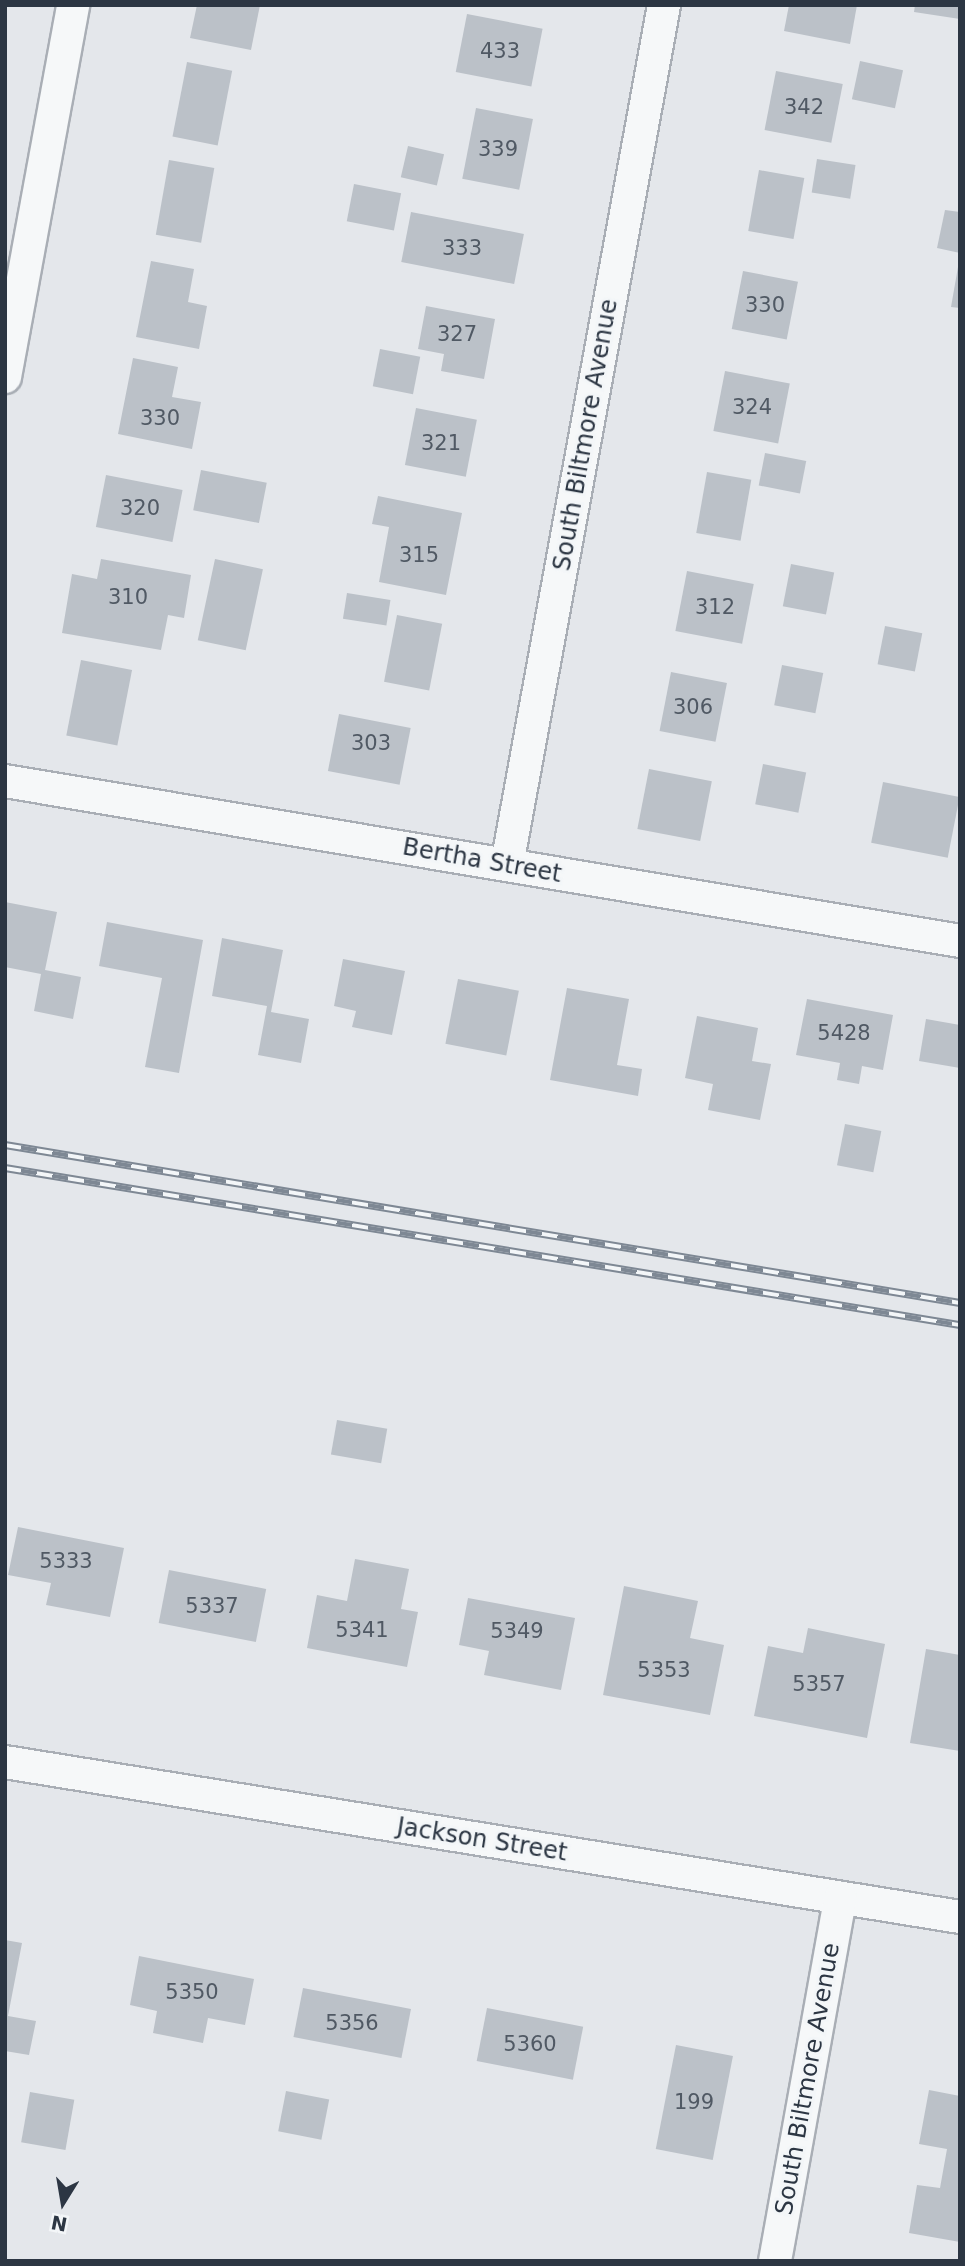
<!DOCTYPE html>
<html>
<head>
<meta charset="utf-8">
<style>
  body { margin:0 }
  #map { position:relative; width:965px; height:2266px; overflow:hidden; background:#e4e7eb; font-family:"DejaVu Sans",sans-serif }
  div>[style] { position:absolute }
  .building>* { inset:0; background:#bbc1c8; transform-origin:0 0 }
  .roads { filter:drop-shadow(2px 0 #a9aeb5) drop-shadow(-2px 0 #a9aeb5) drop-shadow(0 2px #a9aeb5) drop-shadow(0 -2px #a9aeb5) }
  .street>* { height:32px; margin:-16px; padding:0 16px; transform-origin:16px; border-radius:16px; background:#f6f8f9 }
  .rail>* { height:8px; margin-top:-4px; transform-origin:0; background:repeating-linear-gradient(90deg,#f3f6f8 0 16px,#7e8894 0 32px); box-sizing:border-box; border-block:2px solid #7e8894 }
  span { translate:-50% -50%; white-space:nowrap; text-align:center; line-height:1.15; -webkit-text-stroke:6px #f3f6f8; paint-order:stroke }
  .number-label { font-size:21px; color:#505964 }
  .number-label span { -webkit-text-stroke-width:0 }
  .street-label { font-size:24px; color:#2c3643 }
  .frame { position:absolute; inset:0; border:7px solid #2c3643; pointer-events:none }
  .north { position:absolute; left:28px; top:2168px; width:70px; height:70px; -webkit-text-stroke:5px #f3f6f8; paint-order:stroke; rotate:191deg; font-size:19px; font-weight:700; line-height:28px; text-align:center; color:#2c3643 }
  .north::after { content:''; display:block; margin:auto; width:24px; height:32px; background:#2c3643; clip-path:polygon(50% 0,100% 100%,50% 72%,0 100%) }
</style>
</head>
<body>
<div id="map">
  <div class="building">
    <i style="clip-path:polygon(197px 5px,260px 5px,251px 50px,190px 38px)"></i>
    <i style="clip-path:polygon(789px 5px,857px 5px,850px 44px,784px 31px)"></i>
    <i style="clip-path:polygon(915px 5px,960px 5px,960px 19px,914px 12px)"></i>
    <i style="left:467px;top:14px;width:77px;height:59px;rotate:11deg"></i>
    <i style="left:860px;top:61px;width:44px;height:39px;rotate:12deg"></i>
    <i style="left:187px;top:62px;width:46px;height:76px;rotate:11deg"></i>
    <i style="left:776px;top:71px;width:68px;height:60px;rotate:11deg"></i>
    <i style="left:476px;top:108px;width:58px;height:72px;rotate:11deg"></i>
    <i style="left:408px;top:146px;width:37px;height:32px;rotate:13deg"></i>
    <i style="left:817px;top:159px;width:39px;height:34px;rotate:9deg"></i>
    <i style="left:169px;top:160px;width:46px;height:76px;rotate:10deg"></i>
    <i style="left:759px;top:170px;width:46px;height:62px;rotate:10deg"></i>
    <i style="left:354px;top:184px;width:48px;height:38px;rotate:11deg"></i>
    <i style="clip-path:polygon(945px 210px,960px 212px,960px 253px,937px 248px)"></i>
    <i style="left:411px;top:212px;width:115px;height:51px;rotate:11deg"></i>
    <i style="clip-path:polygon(151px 261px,194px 269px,188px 302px,207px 306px,199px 349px,136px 337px)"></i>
    <i style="clip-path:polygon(958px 267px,960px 267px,960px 308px,951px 307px)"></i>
    <i style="left:743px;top:271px;width:56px;height:59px;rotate:11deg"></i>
    <i style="clip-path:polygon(426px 306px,495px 319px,484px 379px,441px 371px,444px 354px,418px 349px)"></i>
    <i style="left:380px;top:349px;width:41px;height:38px;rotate:11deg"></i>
    <i style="clip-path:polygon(133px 358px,178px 367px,172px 397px,201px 402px,192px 449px,118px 434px)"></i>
    <i style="left:725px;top:371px;width:66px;height:61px;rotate:11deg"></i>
    <i style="left:416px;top:408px;width:62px;height:58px;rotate:11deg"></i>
    <i style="left:765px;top:453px;width:42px;height:33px;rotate:11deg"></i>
    <i style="left:201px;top:470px;width:67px;height:41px;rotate:11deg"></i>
    <i style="left:707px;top:472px;width:45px;height:62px;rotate:10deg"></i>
    <i style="left:106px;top:475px;width:78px;height:53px;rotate:11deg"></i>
    <i style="clip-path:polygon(378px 496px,462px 513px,446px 595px,379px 582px,389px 527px,372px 524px)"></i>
    <i style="clip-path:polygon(101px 559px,191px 575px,184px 618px,168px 615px,161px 650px,62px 633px,72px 574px,97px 579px)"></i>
    <i style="left:215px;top:559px;width:49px;height:83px;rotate:12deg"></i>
    <i style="left:791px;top:564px;width:44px;height:43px;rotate:11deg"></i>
    <i style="left:687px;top:571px;width:68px;height:61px;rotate:11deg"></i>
    <i style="left:347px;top:593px;width:44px;height:26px;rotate:9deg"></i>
    <i style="left:397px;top:615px;width:46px;height:68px;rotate:11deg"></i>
    <i style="left:885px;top:626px;width:38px;height:39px;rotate:11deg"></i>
    <i style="left:81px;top:660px;width:52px;height:77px;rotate:11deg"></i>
    <i style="left:782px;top:665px;width:42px;height:41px;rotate:11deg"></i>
    <i style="left:671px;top:672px;width:57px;height:60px;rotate:11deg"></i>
    <i style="left:339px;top:714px;width:73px;height:58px;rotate:11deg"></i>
    <i style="left:763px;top:764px;width:44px;height:41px;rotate:11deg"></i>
    <i style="left:649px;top:769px;width:64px;height:61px;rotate:11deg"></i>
    <i style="left:883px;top:782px;width:78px;height:62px;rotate:11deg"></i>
    <i style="clip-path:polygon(5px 902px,57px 912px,45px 970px,81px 977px,73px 1019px,34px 1011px,41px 974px,5px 967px)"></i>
    <i style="clip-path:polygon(107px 922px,203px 940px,179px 1073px,145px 1067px,162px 978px,99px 966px)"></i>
    <i style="clip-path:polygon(222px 938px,283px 950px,271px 1012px,309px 1019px,301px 1063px,258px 1055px,267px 1006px,212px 996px)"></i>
    <i style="clip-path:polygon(343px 959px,405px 971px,392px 1035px,352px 1027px,356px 1011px,334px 1006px)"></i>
    <i style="left:458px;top:979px;width:62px;height:66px;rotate:11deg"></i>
    <i style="clip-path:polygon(567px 988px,629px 999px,617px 1065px,642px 1069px,638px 1096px,550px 1080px)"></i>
    <i style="clip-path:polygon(807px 999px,893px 1015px,883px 1070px,862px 1066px,859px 1084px,837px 1080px,840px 1063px,796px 1055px)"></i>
    <i style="clip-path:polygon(697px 1016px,758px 1028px,752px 1061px,771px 1064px,760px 1120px,708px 1110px,713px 1084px,685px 1078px)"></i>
    <i style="clip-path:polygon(926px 1019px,960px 1025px,960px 1068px,919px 1061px)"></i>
    <i style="left:845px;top:1124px;width:37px;height:42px;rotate:11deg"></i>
    <i style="left:337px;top:1420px;width:51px;height:35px;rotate:10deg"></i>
    <i style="clip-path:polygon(18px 1527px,124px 1548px,110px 1617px,46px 1605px,51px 1583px,8px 1575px)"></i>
    <i style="clip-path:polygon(355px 1559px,409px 1569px,401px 1609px,418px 1612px,407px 1667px,307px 1648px,317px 1595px,347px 1601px)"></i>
    <i style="left:169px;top:1570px;width:99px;height:54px;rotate:11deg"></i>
    <i style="clip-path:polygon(624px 1586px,698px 1601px,690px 1638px,724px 1645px,710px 1715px,603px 1695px)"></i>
    <i style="clip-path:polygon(468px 1598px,575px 1618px,561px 1690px,484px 1675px,489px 1651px,459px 1645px)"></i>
    <i style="clip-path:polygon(808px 1628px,885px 1644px,867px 1738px,754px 1716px,768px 1646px,803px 1653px)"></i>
    <i style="clip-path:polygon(926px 1649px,960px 1655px,960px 1751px,910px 1743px)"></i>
    <i style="clip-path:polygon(5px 1940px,22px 1943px,8px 2016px,36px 2021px,29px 2055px,5px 2051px)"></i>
    <i style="clip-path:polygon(139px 1956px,254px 1979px,245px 2025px,208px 2018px,203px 2043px,153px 2033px,157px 2011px,130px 2005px)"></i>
    <i style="left:303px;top:1988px;width:110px;height:50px;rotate:11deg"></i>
    <i style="left:487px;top:2008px;width:98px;height:54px;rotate:11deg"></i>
    <i style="left:676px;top:2045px;width:58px;height:106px;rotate:11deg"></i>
    <i style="clip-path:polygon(929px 2090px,960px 2096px,960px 2242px,909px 2233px,917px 2185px,940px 2188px,947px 2149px,919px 2144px)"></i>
    <i style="left:286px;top:2091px;width:44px;height:41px;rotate:11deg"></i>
    <i style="left:30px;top:2092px;width:45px;height:51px;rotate:10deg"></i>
  </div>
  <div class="roads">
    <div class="street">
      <i style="left:5px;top:377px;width:378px;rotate:-79.6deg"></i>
      <i style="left:5px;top:781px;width:968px;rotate:9.51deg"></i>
      <i style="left:507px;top:865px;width:874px;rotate:-79.65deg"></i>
      <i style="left:5px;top:1762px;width:967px;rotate:9.22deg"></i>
      <i style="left:775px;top:2261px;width:369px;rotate:-79.8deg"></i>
    </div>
  </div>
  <div class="rail">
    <i style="left:5px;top:1145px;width:968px;rotate:9.39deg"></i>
    <i style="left:5px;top:1168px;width:968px;rotate:9.34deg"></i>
  </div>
  <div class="number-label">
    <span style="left:500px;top:51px">433</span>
    <span style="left:804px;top:107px">342</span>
    <span style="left:498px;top:149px">339</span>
    <span style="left:462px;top:248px">333</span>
    <span style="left:765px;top:305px">330</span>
    <span style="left:457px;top:334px">327</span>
    <span style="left:752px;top:407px">324</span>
    <span style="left:160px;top:418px">330</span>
    <span style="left:441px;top:443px">321</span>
    <span style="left:140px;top:508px">320</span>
    <span style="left:419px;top:555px">315</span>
    <span style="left:128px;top:597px">310</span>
    <span style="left:715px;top:607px">312</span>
    <span style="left:693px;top:707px">306</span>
    <span style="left:371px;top:743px">303</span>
    <span style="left:844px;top:1033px">5428</span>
    <span style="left:66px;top:1561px">5333</span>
    <span style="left:212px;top:1606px">5337</span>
    <span style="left:362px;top:1630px">5341</span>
    <span style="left:517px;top:1631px">5349</span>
    <span style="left:664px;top:1670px">5353</span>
    <span style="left:819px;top:1684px">5357</span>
    <span style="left:192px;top:1992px">5350</span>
    <span style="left:352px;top:2023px">5356</span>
    <span style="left:530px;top:2044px">5360</span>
    <span style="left:694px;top:2102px">199</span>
  </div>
  <div class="street-label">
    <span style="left:586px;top:435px;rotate:-80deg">South Biltmore Avenue</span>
    <span style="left:482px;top:861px;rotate:10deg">Bertha Street</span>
    <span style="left:482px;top:1840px;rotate:9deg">Jackson Street</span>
    <span style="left:808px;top:2079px;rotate:-80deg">South Biltmore Avenue</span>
  </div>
  <div class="frame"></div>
  <div class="north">N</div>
</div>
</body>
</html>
